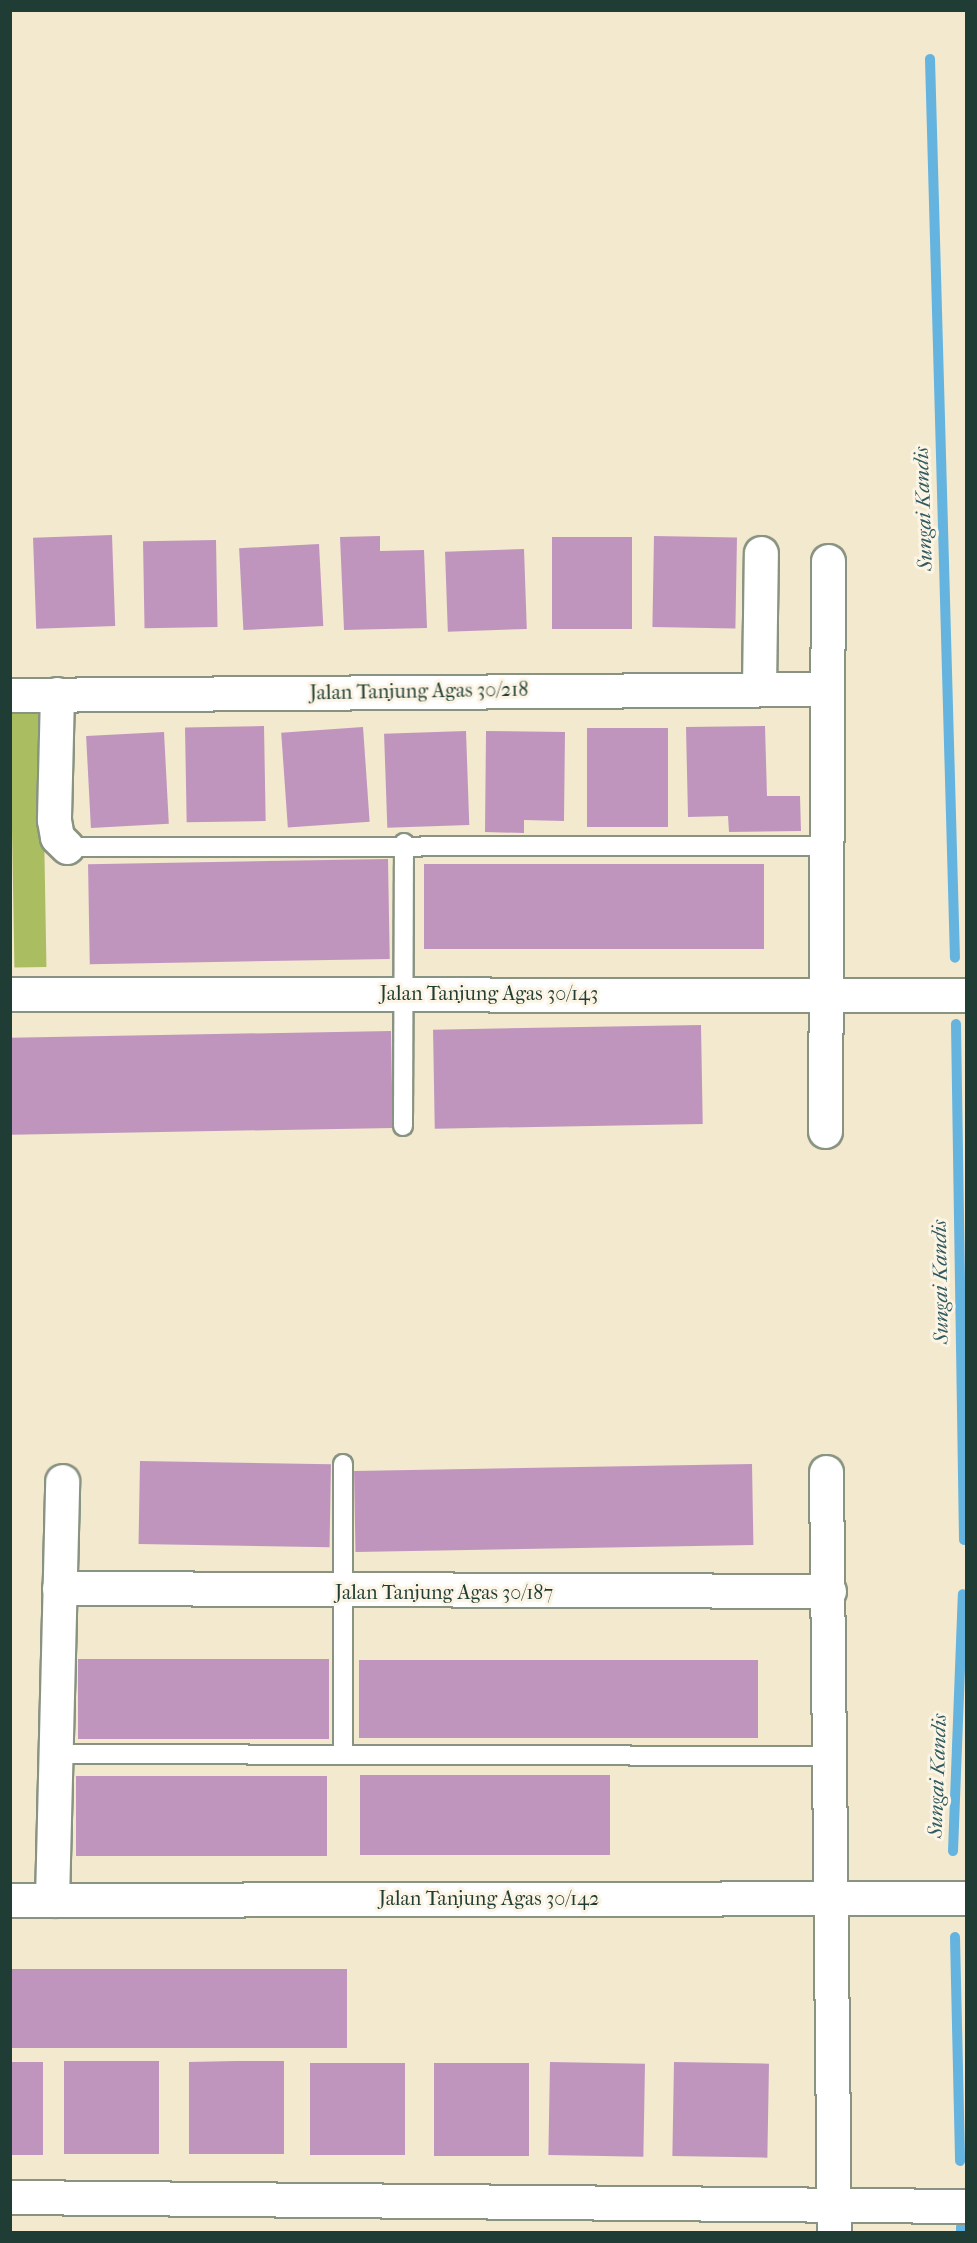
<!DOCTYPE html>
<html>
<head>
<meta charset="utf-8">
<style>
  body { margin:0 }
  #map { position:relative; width:977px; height:2243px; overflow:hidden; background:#f2e9ce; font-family:"IM FELL French Canon",serif }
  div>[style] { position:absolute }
  .green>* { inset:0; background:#abbd61; transform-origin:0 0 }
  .stream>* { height:10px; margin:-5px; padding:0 5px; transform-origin:5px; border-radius:5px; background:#65b3df }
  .building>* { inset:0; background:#bf95be; transform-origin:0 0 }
  .roads { filter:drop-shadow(2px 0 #889381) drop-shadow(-2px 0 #889381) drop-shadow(0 2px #889381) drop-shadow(0 -2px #889381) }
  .lane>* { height:18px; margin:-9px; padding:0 9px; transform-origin:9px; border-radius:9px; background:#fff }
  .street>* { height:33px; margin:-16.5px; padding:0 16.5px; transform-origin:16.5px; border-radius:16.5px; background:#fff }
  span { translate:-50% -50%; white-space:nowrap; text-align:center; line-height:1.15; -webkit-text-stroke:6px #fcf5e5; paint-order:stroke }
  .street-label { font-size:20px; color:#1f3d34 }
  .water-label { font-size:21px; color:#305a5f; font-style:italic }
  .frame { position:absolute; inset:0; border:12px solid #1f3d34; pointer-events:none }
</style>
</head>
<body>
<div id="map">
  <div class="green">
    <i style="left:42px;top:713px;width:254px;height:32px;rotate:89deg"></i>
  </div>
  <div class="stream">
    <i style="left:930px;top:59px;width:899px;rotate:88.41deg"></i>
    <i style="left:956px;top:1024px;width:516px;rotate:89.11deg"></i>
    <i style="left:953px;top:1851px;width:257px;rotate:-87.8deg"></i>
    <i style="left:955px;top:1937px;width:224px;rotate:88.7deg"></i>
    <i style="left:961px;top:2232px;width:5px;rotate:-90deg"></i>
  </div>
  <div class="building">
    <i style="left:112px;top:535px;width:91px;height:79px;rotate:88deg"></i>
    <i style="clip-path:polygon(380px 536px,380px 551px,424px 550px,427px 628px,344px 630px,340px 537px)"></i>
    <i style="left:654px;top:536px;width:83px;height:91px;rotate:1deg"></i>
    <i style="left:552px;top:537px;width:80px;height:92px"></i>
    <i style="left:216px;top:540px;width:87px;height:73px;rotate:89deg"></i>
    <i style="left:319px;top:544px;width:82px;height:80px;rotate:87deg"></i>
    <i style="left:524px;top:549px;width:80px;height:79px;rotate:88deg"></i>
    <i style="left:264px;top:726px;width:95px;height:79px;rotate:89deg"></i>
    <i style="clip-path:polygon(765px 726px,767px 796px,800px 796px,801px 831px,729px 832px,728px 816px,688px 817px,686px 727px)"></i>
    <i style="left:363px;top:727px;width:95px;height:82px;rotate:86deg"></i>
    <i style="left:587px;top:728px;width:81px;height:99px"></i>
    <i style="left:466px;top:731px;width:94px;height:82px;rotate:88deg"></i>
    <i style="clip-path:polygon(486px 731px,565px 732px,564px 821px,524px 820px,524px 833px,485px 832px)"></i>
    <i style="left:164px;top:732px;width:92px;height:78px;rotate:87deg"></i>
    <i style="left:388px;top:859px;width:100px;height:300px;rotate:89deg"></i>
    <i style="left:424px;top:864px;width:340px;height:85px"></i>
    <i style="left:701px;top:1025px;width:99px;height:268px;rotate:89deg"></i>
    <i style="left:391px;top:1031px;width:97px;height:381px;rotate:89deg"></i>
    <i style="left:140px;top:1461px;width:191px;height:83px;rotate:1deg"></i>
    <i style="left:752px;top:1464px;width:81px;height:398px;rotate:89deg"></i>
    <i style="left:78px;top:1659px;width:251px;height:80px"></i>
    <i style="left:359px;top:1660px;width:399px;height:78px"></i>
    <i style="left:360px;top:1775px;width:250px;height:80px"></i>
    <i style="left:76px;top:1776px;width:251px;height:80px"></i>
    <i style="left:10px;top:1969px;width:337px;height:79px"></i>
    <i style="left:64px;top:2061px;width:95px;height:93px"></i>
    <i style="clip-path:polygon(236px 2061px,284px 2061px,284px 2154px,189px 2154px,189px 2062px)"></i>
    <i style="left:10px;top:2062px;width:33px;height:93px"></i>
    <i style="left:550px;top:2062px;width:95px;height:93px;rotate:1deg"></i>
    <i style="left:674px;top:2062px;width:95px;height:94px;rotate:1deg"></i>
    <i style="left:310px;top:2063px;width:95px;height:92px"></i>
    <i style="left:434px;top:2063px;width:95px;height:93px"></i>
  </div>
  <div class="roads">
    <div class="lane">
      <i style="left:67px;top:847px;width:760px;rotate:-0.08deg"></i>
      <i style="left:403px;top:1126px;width:283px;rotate:-89.8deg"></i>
      <i style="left:343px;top:1753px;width:289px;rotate:-90deg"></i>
      <i style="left:55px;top:1754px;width:778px;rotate:0.15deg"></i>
    </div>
    <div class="street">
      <i style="left:759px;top:688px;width:135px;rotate:-89.2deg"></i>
      <i style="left:57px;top:694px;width:126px;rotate:91.4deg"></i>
      <i style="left:54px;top:820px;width:17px;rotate:80deg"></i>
      <i style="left:57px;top:837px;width:14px;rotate:45deg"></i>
      <i style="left:10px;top:695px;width:817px;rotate:-0.42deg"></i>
      <i style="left:10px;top:994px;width:956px;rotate:0.06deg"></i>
      <i style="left:825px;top:1131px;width:570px;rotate:-89.7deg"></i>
      <i style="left:826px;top:1472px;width:760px;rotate:89.4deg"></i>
      <i style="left:59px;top:1588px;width:770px;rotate:0.22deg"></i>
      <i style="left:10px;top:1900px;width:956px;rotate:-0.12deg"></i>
      <i style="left:52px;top:1900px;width:419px;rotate:-88.6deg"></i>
      <i style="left:10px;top:2197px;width:956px;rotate:0.54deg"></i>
    </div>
  </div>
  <div class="street-label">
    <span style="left:419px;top:691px;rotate:-1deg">Jalan Tanjung Agas 30/218</span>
    <span style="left:489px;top:993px">Jalan Tanjung Agas 30/143</span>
    <span style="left:444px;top:1592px">Jalan Tanjung Agas 30/187</span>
    <span style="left:489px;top:1898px">Jalan Tanjung Agas 30/142</span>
  </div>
  <div class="water-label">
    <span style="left:923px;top:509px;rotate:-92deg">Sungai Kandis</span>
    <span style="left:940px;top:1282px;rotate:-91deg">Sungai Kandis</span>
    <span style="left:937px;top:1776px;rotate:-88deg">Sungai Kandis</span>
  </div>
  <div class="frame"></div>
</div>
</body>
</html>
